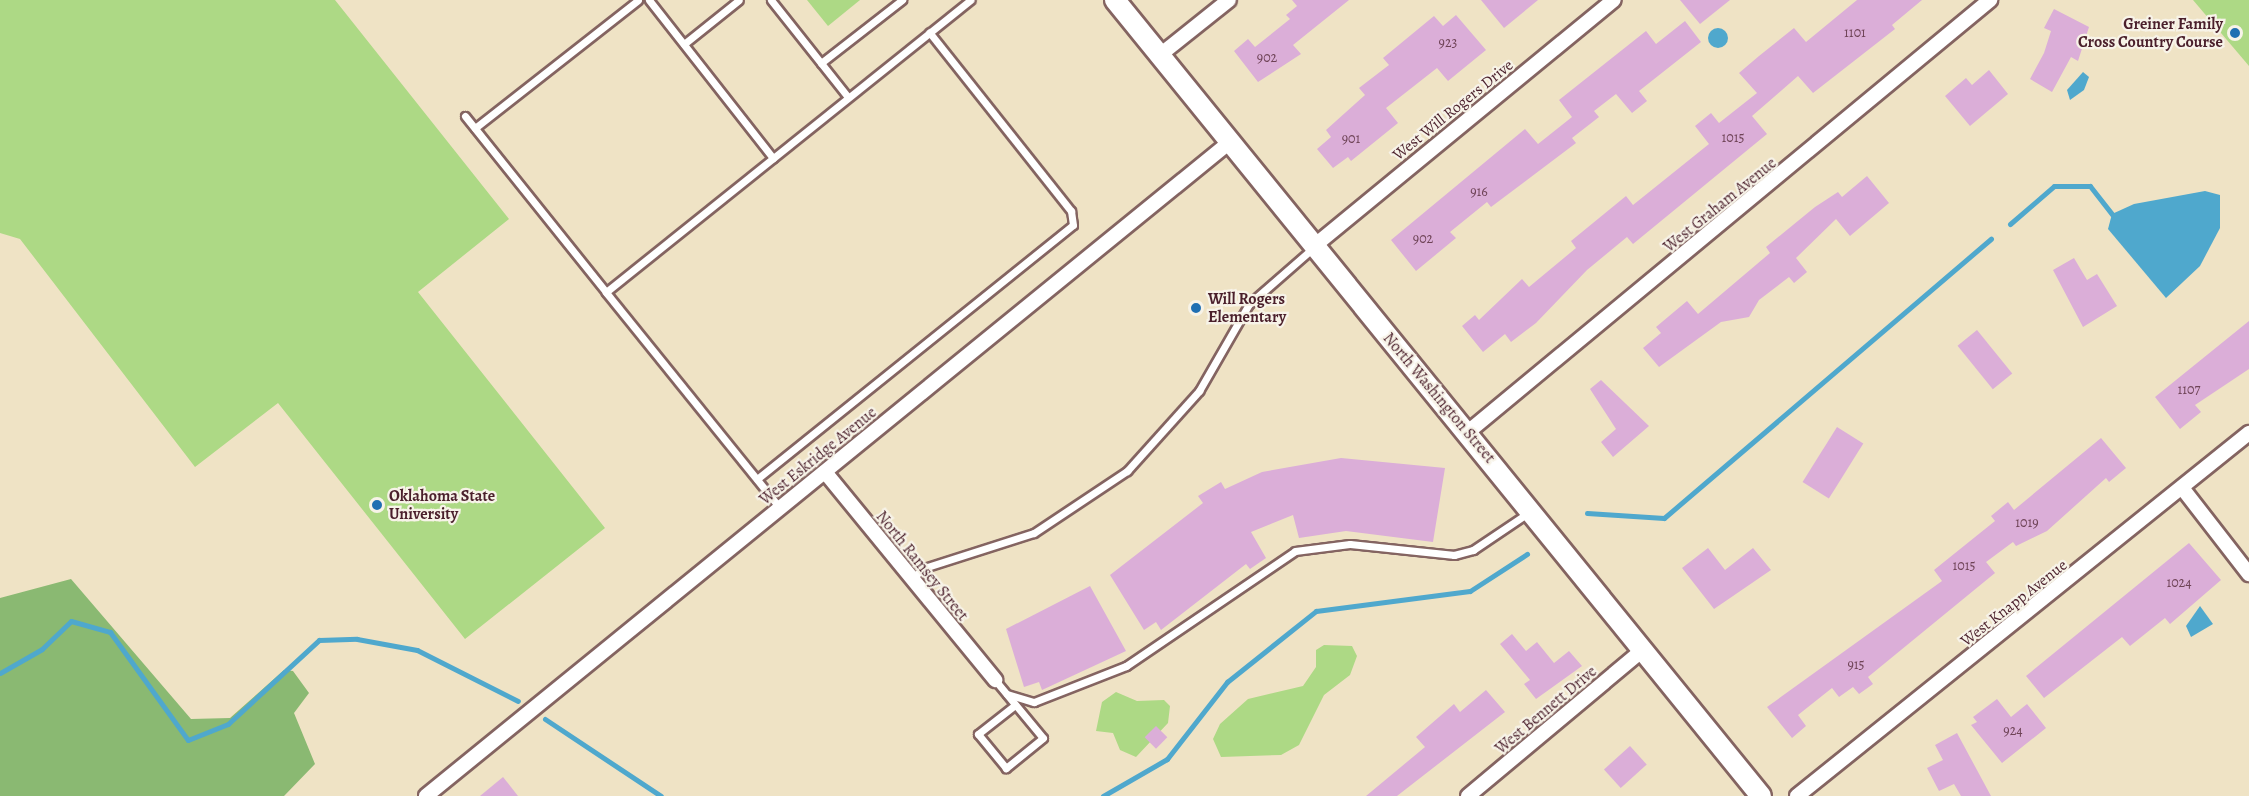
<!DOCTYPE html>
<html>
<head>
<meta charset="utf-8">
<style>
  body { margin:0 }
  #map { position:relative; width:2249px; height:796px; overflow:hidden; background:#efe3c5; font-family:Alegreya,serif }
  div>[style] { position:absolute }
  .green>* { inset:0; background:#add985 }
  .forest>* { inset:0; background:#8ab972 }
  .water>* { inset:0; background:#4fa8cd }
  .round { border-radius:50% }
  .stream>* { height:5px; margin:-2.5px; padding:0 2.5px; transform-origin:2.5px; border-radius:2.5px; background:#4fa8cd }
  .building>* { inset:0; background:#dbaed8; transform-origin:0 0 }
  .roads { filter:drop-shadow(2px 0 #846461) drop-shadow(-2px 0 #846461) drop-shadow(0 2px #846461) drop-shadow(0 -2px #846461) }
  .service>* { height:7px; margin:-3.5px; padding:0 3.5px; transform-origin:3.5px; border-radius:3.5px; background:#fff }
  .minor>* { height:14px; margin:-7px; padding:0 7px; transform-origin:7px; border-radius:7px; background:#fff }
  .secondary>* { height:20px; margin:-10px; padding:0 10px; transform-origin:10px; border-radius:10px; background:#fff }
  .dots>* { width:16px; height:16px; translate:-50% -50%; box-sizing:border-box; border:3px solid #f7f3e8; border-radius:50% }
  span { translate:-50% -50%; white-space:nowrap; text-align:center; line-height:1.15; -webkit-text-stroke:4.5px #f7f3e8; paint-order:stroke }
  .number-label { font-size:14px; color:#6e4356 }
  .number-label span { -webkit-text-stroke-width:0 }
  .poi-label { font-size:16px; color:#4a1f2b; font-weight:700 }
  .right { translate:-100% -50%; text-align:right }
  .left { translate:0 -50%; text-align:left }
  .street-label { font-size:16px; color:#4a1f2b }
</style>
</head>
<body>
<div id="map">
  <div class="green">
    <i style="clip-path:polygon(0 0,335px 0,509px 219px,418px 292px,605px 528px,465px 639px,278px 403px,195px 467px,20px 239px,0 233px)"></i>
    <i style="clip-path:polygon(807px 0,860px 0,828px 26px)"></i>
    <i style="clip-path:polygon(2193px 0,2249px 0,2249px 66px)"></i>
    <i style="clip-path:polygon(1324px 645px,1352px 646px,1357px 656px,1350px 675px,1324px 695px,1299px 745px,1281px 755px,1221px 757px,1213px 739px,1220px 724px,1248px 699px,1303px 686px,1316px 667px,1316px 650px)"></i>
    <i style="clip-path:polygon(1116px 692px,1137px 701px,1164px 700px,1170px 706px,1168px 723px,1136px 757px,1120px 750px,1113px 733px,1096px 731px,1102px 702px)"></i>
  </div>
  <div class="forest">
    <i style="clip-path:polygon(71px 579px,191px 719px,230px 718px,284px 670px,293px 671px,309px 693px,294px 713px,315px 764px,284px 796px,0 796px,0 598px)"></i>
  </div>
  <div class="water">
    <i class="round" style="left:1708px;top:28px;width:20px;height:20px"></i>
    <i style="clip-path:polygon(2083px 72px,2089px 77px,2084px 90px,2070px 100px,2067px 90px)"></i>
    <i style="clip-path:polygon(2205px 191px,2220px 195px,2220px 228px,2200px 266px,2166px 298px,2108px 229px,2112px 214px,2134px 204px)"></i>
    <i style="clip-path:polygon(2200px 606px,2213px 624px,2191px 637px,2186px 626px)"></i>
  </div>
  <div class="stream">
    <i style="left:2010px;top:224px;width:58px;rotate:-40.8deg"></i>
    <i style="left:2054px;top:186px;width:36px"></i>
    <i style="left:2090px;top:186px;width:36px;rotate:52deg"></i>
    <i style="left:1587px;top:513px;width:77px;rotate:3.7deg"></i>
    <i style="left:1664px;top:518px;width:430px;rotate:-40.5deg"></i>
    <i style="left:0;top:673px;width:48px;rotate:-29.7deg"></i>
    <i style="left:42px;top:649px;width:40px;rotate:-44deg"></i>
    <i style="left:71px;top:621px;width:41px;rotate:15.8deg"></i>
    <i style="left:110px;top:632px;width:133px;rotate:54.2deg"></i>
    <i style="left:188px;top:740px;width:43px;rotate:-21.8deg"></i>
    <i style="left:228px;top:724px;width:124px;rotate:-42.7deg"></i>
    <i style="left:319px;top:640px;width:38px;rotate:-2deg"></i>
    <i style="left:357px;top:639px;width:61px;rotate:10.4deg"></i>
    <i style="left:417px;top:650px;width:113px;rotate:26.8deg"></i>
    <i style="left:545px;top:719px;width:139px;rotate:33.6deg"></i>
    <i style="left:1103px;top:796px;width:74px;rotate:-30deg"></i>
    <i style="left:1167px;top:759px;width:98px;rotate:-52.1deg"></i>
    <i style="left:1227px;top:682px;width:114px;rotate:-38.6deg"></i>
    <i style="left:1316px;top:611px;width:155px;rotate:-7.4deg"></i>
    <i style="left:1470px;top:591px;width:68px;rotate:-33deg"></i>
  </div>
  <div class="building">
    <i style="clip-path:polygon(1292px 0,1349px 0,1293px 45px,1301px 54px,1258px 82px,1234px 51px,1248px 39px,1255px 47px,1290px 19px,1286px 15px,1297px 6px)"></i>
    <i style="clip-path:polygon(1481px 0,1538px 0,1504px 28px)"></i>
    <i style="clip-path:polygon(1680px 0,1730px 0,1700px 24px)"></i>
    <i style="clip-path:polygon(1857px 0,1922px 0,1892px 25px,1895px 29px,1813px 93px,1798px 76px,1752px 116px,1767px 134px,1633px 244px,1627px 237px,1587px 270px,1536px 323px,1511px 342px,1505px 334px,1483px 352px,1462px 326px,1475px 315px,1479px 320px,1522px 279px,1529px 287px,1576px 248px,1571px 241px,1626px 196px,1633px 205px,1709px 144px,1695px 126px,1711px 113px,1719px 123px,1757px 93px,1739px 73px,1759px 56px,1794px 28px,1806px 42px)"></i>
    <i style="clip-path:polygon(2054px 9px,2089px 27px,2078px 61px,2071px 57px,2052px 92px,2030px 79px,2044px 53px,2051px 31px,2044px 28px)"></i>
    <i style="clip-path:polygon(1456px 15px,1486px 50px,1448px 81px,1437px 68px,1386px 108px,1398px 123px,1351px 161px,1348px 157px,1333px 168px,1317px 149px,1331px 137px,1326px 130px,1365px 95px,1359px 88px,1389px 65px,1383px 58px,1434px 16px,1443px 26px)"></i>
    <i style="clip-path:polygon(1685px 21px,1701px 42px,1639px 91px,1647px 101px,1632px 113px,1616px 94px,1594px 111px,1599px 117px,1572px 138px,1576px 143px,1491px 207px,1487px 202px,1450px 232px,1456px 238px,1416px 271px,1391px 240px,1525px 129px,1538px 144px,1572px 117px,1559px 100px,1646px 31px,1656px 44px)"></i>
    <i style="clip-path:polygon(1989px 70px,2008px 94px,1970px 126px,1945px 96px,1966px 78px,1972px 85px)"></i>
    <i style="clip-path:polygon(1867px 176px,1889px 203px,1850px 236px,1836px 219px,1796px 258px,1807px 272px,1794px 283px,1789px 277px,1759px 300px,1749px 317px,1721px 322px,1659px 367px,1643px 348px,1661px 333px,1656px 327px,1687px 301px,1698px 314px,1770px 253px,1766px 247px,1815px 207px,1838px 192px,1842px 197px)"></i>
    <i style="clip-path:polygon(2074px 258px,2087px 280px,2097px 274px,2117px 306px,2083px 327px,2053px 270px)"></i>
    <i style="clip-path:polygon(2249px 321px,2249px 369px,2195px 405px,2201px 412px,2180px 429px,2155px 397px)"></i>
    <i style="left:1977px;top:330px;width:56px;height:25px;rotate:51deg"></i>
    <i style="clip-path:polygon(1601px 380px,1649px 426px,1613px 457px,1601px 442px,1616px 429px,1590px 389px)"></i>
    <i style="left:1837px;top:427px;width:31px;height:65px;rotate:32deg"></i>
    <i style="clip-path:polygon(2101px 438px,2126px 468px,2109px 482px,2106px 478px,2047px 531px,2016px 546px,2013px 542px,1986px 562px,1995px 573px,1868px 677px,1873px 684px,1859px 694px,1853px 687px,1839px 697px,1832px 688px,1798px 715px,1806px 726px,1792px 738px,1767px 707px,1942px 581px,1934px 570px,1995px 521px,1991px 516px,2008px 502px,2014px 510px)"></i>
    <i style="clip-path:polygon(1341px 458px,1445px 468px,1433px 542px,1346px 531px,1299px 538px,1293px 515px,1251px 532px,1266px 558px,1250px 569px,1246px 564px,1161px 630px,1156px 622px,1144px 630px,1110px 575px,1203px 503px,1198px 496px,1221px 482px,1225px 489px,1262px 472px)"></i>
    <i style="clip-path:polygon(2189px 543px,2221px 580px,2170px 624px,2165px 618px,2130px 646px,2122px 637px,2044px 698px,2026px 676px)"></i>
    <i style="clip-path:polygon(1708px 548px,1725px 570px,1753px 548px,1771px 570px,1714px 609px,1682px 568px)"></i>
    <i style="clip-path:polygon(1090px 586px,1126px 651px,1042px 690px,1039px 682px,1024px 687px,1006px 629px)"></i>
    <i style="clip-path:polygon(1512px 634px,1526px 651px,1537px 642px,1554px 663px,1569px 651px,1582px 666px,1536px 699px,1524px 684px,1530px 680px,1500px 644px)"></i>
    <i style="clip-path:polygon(1486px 690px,1505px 712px,1397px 796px,1366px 796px,1425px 747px,1416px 737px,1454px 704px,1460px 712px)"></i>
    <i style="clip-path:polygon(1997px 699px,2011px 717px,2027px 704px,2046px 728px,2002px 763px,1971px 725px,1977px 722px,1973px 717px)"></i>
    <i style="left:1156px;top:726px;width:16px;height:16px;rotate:45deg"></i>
    <i style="clip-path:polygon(1957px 733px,1991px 796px,1961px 796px,1954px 784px,1939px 791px,1927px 768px,1943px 760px,1935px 745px)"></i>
    <i style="left:1630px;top:746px;width:25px;height:35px;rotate:48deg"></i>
    <i style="clip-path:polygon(503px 777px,518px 796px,480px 796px)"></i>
  </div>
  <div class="roads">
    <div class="service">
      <i style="left:649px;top:0;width:201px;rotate:51.9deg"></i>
      <i style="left:771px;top:0;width:124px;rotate:51.6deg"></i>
      <i style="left:684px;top:44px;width:70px;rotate:-38.7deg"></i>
      <i style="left:821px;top:63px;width:103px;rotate:-37.9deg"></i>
      <i style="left:465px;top:116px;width:226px;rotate:51.3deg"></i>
      <i style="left:475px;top:128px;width:207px;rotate:-38.1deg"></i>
      <i style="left:757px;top:479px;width:405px;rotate:-38.8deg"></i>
      <i style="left:1073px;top:225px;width:14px;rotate:-98deg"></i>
      <i style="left:1071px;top:211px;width:228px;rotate:-128.4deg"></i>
      <i style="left:780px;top:508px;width:277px;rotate:-128.9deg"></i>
      <i style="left:606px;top:292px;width:467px;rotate:-38.7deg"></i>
      <i style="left:911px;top:579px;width:17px;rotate:-40deg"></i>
      <i style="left:924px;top:568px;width:115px;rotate:-17.7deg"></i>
      <i style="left:1034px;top:533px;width:112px;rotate:-33.7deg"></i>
      <i style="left:1127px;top:471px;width:108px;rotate:-48deg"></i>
      <i style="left:1199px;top:391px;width:100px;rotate:-60.1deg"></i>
      <i style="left:1249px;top:304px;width:85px;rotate:-41.2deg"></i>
      <i style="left:995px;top:680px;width:75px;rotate:50.4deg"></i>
      <i style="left:1043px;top:738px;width:48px;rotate:141deg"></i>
      <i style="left:1006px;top:768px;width:44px;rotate:-129.5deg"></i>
      <i style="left:978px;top:734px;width:47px;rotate:-38.1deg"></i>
      <i style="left:1007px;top:694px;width:28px;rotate:17deg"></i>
      <i style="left:1034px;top:702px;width:99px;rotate:-21.4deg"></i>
      <i style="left:1126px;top:666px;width:204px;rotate:-34.2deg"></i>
      <i style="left:1295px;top:551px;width:55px;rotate:-7.3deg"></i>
      <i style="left:1350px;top:544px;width:105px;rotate:6deg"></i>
      <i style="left:1454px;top:555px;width:20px;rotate:-15deg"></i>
      <i style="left:1473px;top:550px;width:66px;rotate:-33.9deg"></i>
    </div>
    <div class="minor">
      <i style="left:1160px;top:55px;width:88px;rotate:-38.6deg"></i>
      <i style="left:1313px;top:247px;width:389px;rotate:-39.4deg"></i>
      <i style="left:1468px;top:432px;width:678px;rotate:-39.61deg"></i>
      <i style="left:825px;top:472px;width:269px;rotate:50.7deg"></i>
      <i style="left:2183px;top:489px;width:108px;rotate:52.2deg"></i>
      <i style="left:426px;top:796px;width:1038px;rotate:-39.13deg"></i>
      <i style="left:1468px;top:796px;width:229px;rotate:-39.9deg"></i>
      <i style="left:1797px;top:796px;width:580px;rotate:-38.77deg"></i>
    </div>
    <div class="secondary">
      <i style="left:1115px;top:0;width:1025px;rotate:50.94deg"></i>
    </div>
  </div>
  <div class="dots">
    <i style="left:2235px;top:33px;background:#1f6fb2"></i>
    <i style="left:1196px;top:308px;background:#1f6fb2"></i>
    <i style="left:377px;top:505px;background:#1f6fb2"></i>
  </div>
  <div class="number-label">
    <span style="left:1855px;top:33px">1101</span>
    <span style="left:1448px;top:43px">923</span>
    <span style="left:1267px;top:58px">902</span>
    <span style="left:1733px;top:138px">1015</span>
    <span style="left:1351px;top:139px">901</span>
    <span style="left:1479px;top:192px">916</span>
    <span style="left:1423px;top:239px">902</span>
    <span style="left:2189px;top:390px">1107</span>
    <span style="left:2027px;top:523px">1019</span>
    <span style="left:1964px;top:566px">1015</span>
    <span style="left:2179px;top:583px">1024</span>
    <span style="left:1856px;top:665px">915</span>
    <span style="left:2013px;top:731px">924</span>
  </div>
  <div class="poi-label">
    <span class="right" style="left:2223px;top:33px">Greiner Family<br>Cross Country Course</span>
    <span class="left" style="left:1208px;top:308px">Will Rogers<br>Elementary</span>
    <span class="left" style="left:389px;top:505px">Oklahoma State<br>University</span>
  </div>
  <div class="street-label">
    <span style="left:1453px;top:110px;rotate:-39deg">West Will Rogers Drive</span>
    <span style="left:1720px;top:205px;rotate:-39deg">West Graham Avenue</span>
    <span style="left:1439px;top:398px;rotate:50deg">North Washington Street</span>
    <span style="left:818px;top:456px;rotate:-39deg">West Eskridge Avenue</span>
    <span style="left:922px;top:566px;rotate:51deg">North Ramsey Street</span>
    <span style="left:2014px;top:603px;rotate:-38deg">West Knapp Avenue</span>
    <span style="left:1546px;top:710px;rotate:-40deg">West Bennett Drive</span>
  </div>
</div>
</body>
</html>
